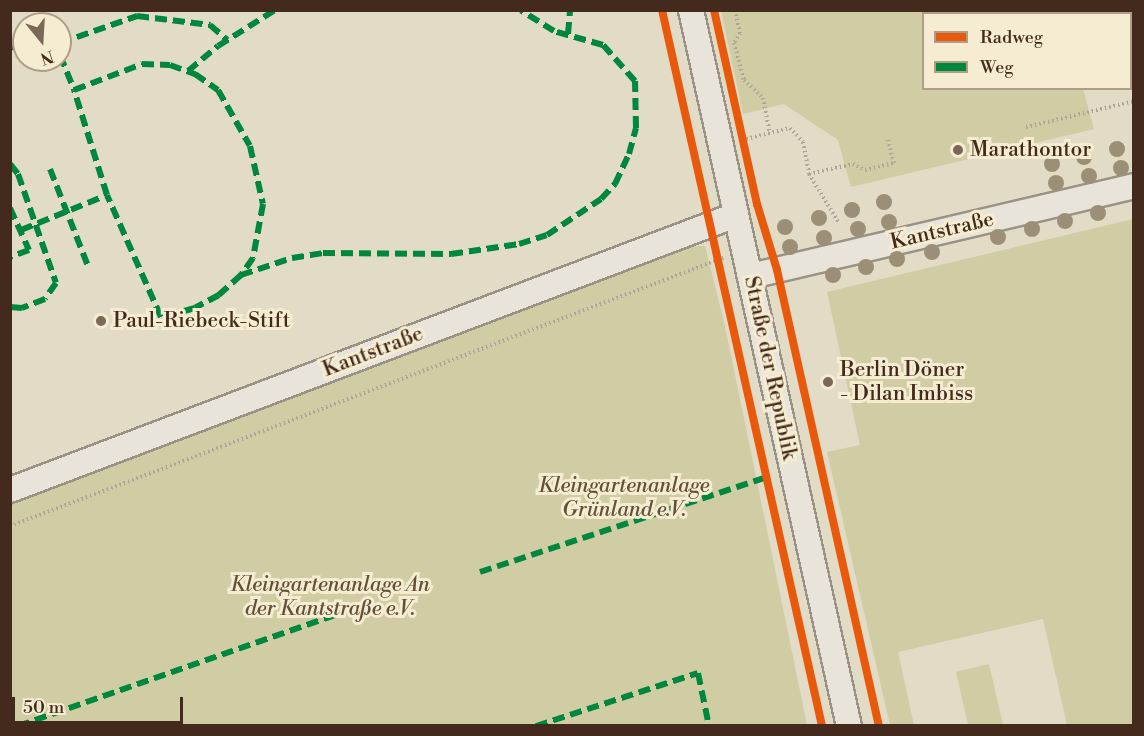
<!DOCTYPE html>
<html>
<head>
<meta charset="utf-8">
<style>
  body { margin:0 }
  #map { position:relative; width:1144px; height:736px; overflow:hidden; background:#e2dbc5; font-family:"Libre Bodoni",serif }
  div>[style] { position:absolute }
  .green>* { inset:0; background:#d0cca4; transform-origin:0 0 }
  .path>* { height:4px; margin-top:-2px; transform-origin:0; background:repeating-linear-gradient(90deg,#aca59c 0 1.5px,transparent 0 4.5px) }
  .roads { filter:drop-shadow(2px 0 #9a9385) drop-shadow(-2px 0 #9a9385) drop-shadow(0 2px #9a9385) drop-shadow(0 -2px #9a9385) }
  .minor>* { height:24px; margin:-12px; padding:0 12px; transform-origin:12px; border-radius:12px; background:#e8e4d9 }
  .quiet>* { height:6px; margin-top:-3px; transform-origin:0; background:repeating-linear-gradient(90deg,#00873e 0 12px,transparent 0 18px) }
  .cycleway>* { height:8px; margin:-4px; padding:0 4px; transform-origin:4px; border-radius:4px; background:#e8590c }
  .trees>* { width:16px; height:16px; margin:-8px; border-radius:50%; background:#9c8f77 }
  .dots>* { width:16px; height:16px; translate:-50% -50%; box-sizing:border-box; border:3px solid #f5ecd1; border-radius:50% }
  span { translate:-50% -50%; white-space:nowrap; text-align:center; line-height:1.15; -webkit-text-stroke:6px #f5ecd1; paint-order:stroke }
  .poi-label { font-size:21px; color:#432a1c }
  .left { translate:0 -50%; text-align:left }
  .street-label { font-size:21px; color:#432a1c }
  .park-label { font-size:21px; color:#625037; font-style:italic }
  .frame { position:absolute; inset:0; border:12px solid #432a1c; pointer-events:none }
  .legend { position:absolute; left:922px; top:12px; width:210px; height:78px; box-sizing:border-box; background:#f5ecd1; border:2px solid #ae9e89; margin:0; padding:8px 10px; list-style:none; font-size:18px; color:#432a1c }
  .legend li { display:flex; align-items:center; gap:12px; height:30px }
  .legend b { width:30px; border:2px solid #ae9e89 }
  .north { position:absolute; left:12px; top:12px; width:60px; height:60px; box-sizing:border-box; background:#f5ecd1; border:2px solid #ae9e89; border-radius:50%; rotate:162deg; font-size:16px; font-weight:700; line-height:24px; text-align:center; color:#432a1c }
  .north::after { content:''; display:block; margin:auto; width:21px; height:27px; background:#7b6857; clip-path:polygon(50% 0,100% 100%,50% 72%,0 100%) }
  .scale { position:absolute; left:12px; top:697px; width:171px; height:27px; box-sizing:border-box; border:3px solid #432a1c; border-top:0; padding-left:8px; font-size:18px; line-height:21px; white-space:nowrap; color:#432a1c; -webkit-text-stroke:4px #f5ecd1; paint-order:stroke }
</style>
</head>
<body>
<div id="map">
  <div class="green">
    <i style="clip-path:polygon(1133px 10px,1131px 14px,924px 14px,924px 88px,1083px 89px,1094px 129px,851px 187px,838px 140px,784px 104px,743px 114px,721px 11px)"></i>
    <i style="clip-path:polygon(1133px 219px,1133px 725px,1067px 725px,1043px 619px,898px 652px,914px 725px,890px 725px,827px 452px,860px 445px,827px 292px)"></i>
    <i style="clip-path:polygon(691px 246px,705px 246px,725px 326px,807px 725px,11px 725px,11px 504px)"></i>
    <i style="left:989px;top:664px;width:63px;height:34px;rotate:77deg"></i>
  </div>
  <div class="path">
    <i style="left:735px;top:10px;width:24px;rotate:78deg"></i>
    <i style="left:740px;top:33px;width:12px;rotate:121deg"></i>
    <i style="left:734px;top:43px;width:38px;rotate:75deg"></i>
    <i style="left:744px;top:80px;width:26px;rotate:43deg"></i>
    <i style="left:763px;top:98px;width:36px;rotate:79deg"></i>
    <i style="left:1026px;top:127px;width:111px;rotate:-13.5deg"></i>
    <i style="left:742px;top:140px;width:49px;rotate:-14deg"></i>
    <i style="left:790px;top:128px;width:19px;rotate:47deg"></i>
    <i style="left:803px;top:142px;width:33px;rotate:79deg"></i>
    <i style="left:809px;top:174px;width:57px;rotate:58.5deg"></i>
    <i style="left:809px;top:174px;width:45px;rotate:-12.8deg"></i>
    <i style="left:853px;top:164px;width:13px;rotate:27deg"></i>
    <i style="left:865px;top:170px;width:30px;rotate:-14deg"></i>
    <i style="left:894px;top:163px;width:24px;rotate:-105deg"></i>
    <i style="left:10px;top:526px;width:762px;rotate:-20.6deg"></i>
  </div>
  <div class="roads">
    <div class="minor">
      <i style="left:691px;top:10px;width:733px;rotate:77.56deg"></i>
      <i style="left:751px;top:276px;width:393px;rotate:-13.2deg"></i>
      <i style="left:10px;top:490px;width:776px;rotate:-20.75deg"></i>
    </div>
  </div>
  <div class="quiet">
    <i style="left:568px;top:34px;width:24px;rotate:-85deg"></i>
    <i style="left:60px;top:43px;width:82px;rotate:-19.3deg"></i>
    <i style="left:137px;top:16px;width:74px;rotate:7deg"></i>
    <i style="left:210px;top:25px;width:23px;rotate:41deg"></i>
    <i style="left:10px;top:48px;width:15px;rotate:-20deg"></i>
    <i style="left:60px;top:55px;width:38px;rotate:68deg"></i>
    <i style="left:142px;top:64px;width:28px;rotate:2deg"></i>
    <i style="left:170px;top:65px;width:27px;rotate:20deg"></i>
    <i style="left:195px;top:74px;width:28px;rotate:35deg"></i>
    <i style="left:218px;top:90px;width:64px;rotate:60.3deg"></i>
    <i style="left:250px;top:146px;width:59px;rotate:77.4deg"></i>
    <i style="left:263px;top:204px;width:55px;rotate:100.5deg"></i>
    <i style="left:253px;top:258px;width:21px;rotate:125deg"></i>
    <i style="left:241px;top:275px;width:30px;rotate:138deg"></i>
    <i style="left:219px;top:295px;width:27px;rotate:152deg"></i>
    <i style="left:195px;top:308px;width:35px;rotate:165deg"></i>
    <i style="left:161px;top:317px;width:133px;rotate:-113.9deg"></i>
    <i style="left:107px;top:195px;width:110px;rotate:-107.4deg"></i>
    <i style="left:74px;top:90px;width:73px;rotate:-20.9deg"></i>
    <i style="left:188px;top:71px;width:39px;rotate:-40deg"></i>
    <i style="left:218px;top:46px;width:67px;rotate:-32.3deg"></i>
    <i style="left:10px;top:164px;width:13px;rotate:51deg"></i>
    <i style="left:18px;top:174px;width:115px;rotate:70.8deg"></i>
    <i style="left:56px;top:283px;width:19px;rotate:125deg"></i>
    <i style="left:45px;top:299px;width:25px;rotate:159deg"></i>
    <i style="left:22px;top:308px;width:12px;rotate:-175deg"></i>
    <i style="left:50px;top:169px;width:104px;rotate:68.6deg"></i>
    <i style="left:10px;top:208px;width:46px;rotate:65.7deg"></i>
    <i style="left:29px;top:250px;width:20px;rotate:160deg"></i>
    <i style="left:21px;top:230px;width:93px;rotate:-22.1deg"></i>
    <i style="left:241px;top:275px;width:54px;rotate:-18.4deg"></i>
    <i style="left:292px;top:258px;width:31px;rotate:-9deg"></i>
    <i style="left:323px;top:253px;width:128px;rotate:0.4deg"></i>
    <i style="left:451px;top:254px;width:69px;rotate:-8.4deg"></i>
    <i style="left:519px;top:244px;width:29px;rotate:-18deg"></i>
    <i style="left:547px;top:235px;width:65px;rotate:-33.7deg"></i>
    <i style="left:601px;top:199px;width:21px;rotate:-47deg"></i>
    <i style="left:615px;top:184px;width:33px;rotate:-65deg"></i>
    <i style="left:629px;top:154px;width:27px;rotate:-75deg"></i>
    <i style="left:636px;top:128px;width:47px;rotate:-91.2deg"></i>
    <i style="left:635px;top:81px;width:48px;rotate:-131.6deg"></i>
    <i style="left:603px;top:45px;width:51px;rotate:-164.1deg"></i>
    <i style="left:554px;top:31px;width:39px;rotate:-148deg"></i>
    <i style="left:480px;top:572px;width:302px;rotate:-18.3deg"></i>
    <i style="left:18px;top:726px;width:359px;rotate:-19.3deg"></i>
    <i style="left:536px;top:726px;width:170px;rotate:-18.1deg"></i>
    <i style="left:698px;top:673px;width:54px;rotate:78.3deg"></i>
  </div>
  <div class="cycleway">
    <i style="left:662px;top:10px;width:734px;rotate:77.4deg"></i>
    <i style="left:714px;top:10px;width:199px;rotate:77.5deg"></i>
    <i style="left:757px;top:204px;width:69px;rotate:73.1deg"></i>
    <i style="left:777px;top:270px;width:467px;rotate:77.4deg"></i>
  </div>
  <div class="trees">
    <i style="left:1117px;top:149px"></i>
    <i style="left:1084px;top:157px"></i>
    <i style="left:1052px;top:164px"></i>
    <i style="left:1121px;top:168px"></i>
    <i style="left:1089px;top:176px"></i>
    <i style="left:1056px;top:183px"></i>
    <i style="left:884px;top:202px"></i>
    <i style="left:852px;top:210px"></i>
    <i style="left:1098px;top:213px"></i>
    <i style="left:819px;top:218px"></i>
    <i style="left:1065px;top:221px"></i>
    <i style="left:889px;top:222px"></i>
    <i style="left:785px;top:227px"></i>
    <i style="left:858px;top:229px"></i>
    <i style="left:1032px;top:229px"></i>
    <i style="left:998px;top:237px"></i>
    <i style="left:824px;top:238px"></i>
    <i style="left:790px;top:247px"></i>
    <i style="left:932px;top:252px"></i>
    <i style="left:897px;top:259px"></i>
    <i style="left:866px;top:267px"></i>
    <i style="left:833px;top:275px"></i>
  </div>
  <div class="dots">
    <i style="left:958px;top:150px;background:#7b6857"></i>
    <i style="left:101px;top:321px;background:#7b6857"></i>
    <i style="left:828px;top:382px;background:#7b6857"></i>
  </div>
  <div class="poi-label">
    <span class="left" style="left:970px;top:150px">Marathontor</span>
    <span class="left" style="left:113px;top:321px">Paul-Riebeck-Stift</span>
    <span class="left" style="left:840px;top:382px">Berlin Döner<br>- Dilan Imbiss</span>
  </div>
  <div class="street-label">
    <span style="left:942px;top:231px;rotate:-13deg">Kantstraße</span>
    <span style="left:373px;top:352px;rotate:-21deg">Kantstraße</span>
    <span style="left:770px;top:368px;rotate:78deg">Straße der Republik</span>
  </div>
  <div class="park-label">
    <span style="left:624px;top:498px">Kleingartenanlage<br>Grünland e.V.</span>
    <span style="left:330px;top:597px">Kleingartenanlage An<br>der Kantstraße e.V.</span>
  </div>
  <div class="frame"></div>
  <ul class="legend">
  <li><b style="height:8px;background:#e8590c"></b>Radweg</li>
  <li><b style="height:8px;background:#00873e"></b>Weg</li>
  </ul>
  <div class="north">N</div>
  <div class="scale">50 m</div>
</div>
</body>
</html>
